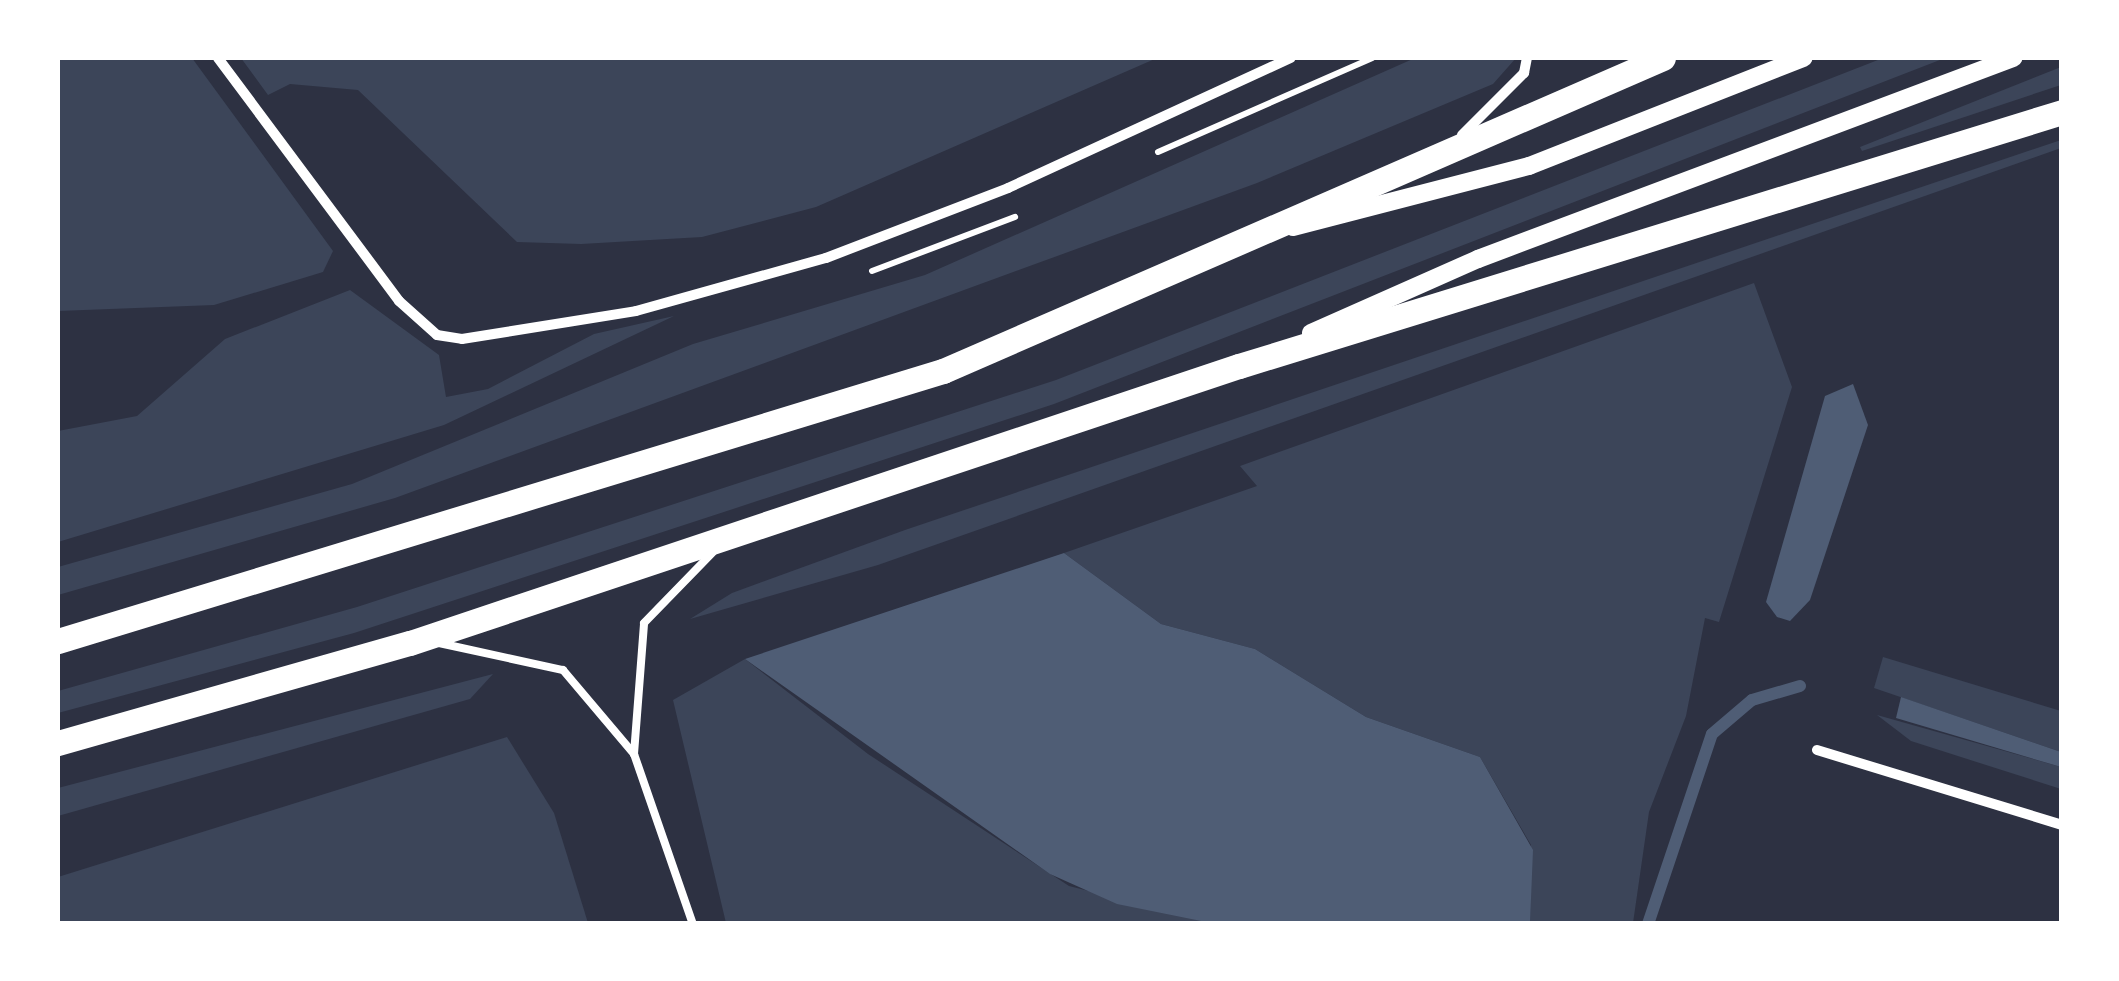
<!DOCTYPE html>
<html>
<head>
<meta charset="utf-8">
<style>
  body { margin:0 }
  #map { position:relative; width:2119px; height:981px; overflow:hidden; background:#2d3142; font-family:Jost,sans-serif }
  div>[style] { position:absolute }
  .green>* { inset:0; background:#3c4559 }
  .water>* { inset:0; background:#4f5d75 }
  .stream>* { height:12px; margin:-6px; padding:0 6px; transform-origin:6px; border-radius:6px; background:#4f5d75 }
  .path>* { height:6px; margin:-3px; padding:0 3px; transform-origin:3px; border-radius:3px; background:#fff }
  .service>* { height:8px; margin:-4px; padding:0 4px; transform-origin:4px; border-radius:4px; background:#fff }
  .minor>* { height:10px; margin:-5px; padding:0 5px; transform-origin:5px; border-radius:5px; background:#fff }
  .tertiary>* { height:18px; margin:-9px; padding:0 9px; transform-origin:9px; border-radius:9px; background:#fff }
  .primary>* { height:25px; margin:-12.5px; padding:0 12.5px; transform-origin:12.5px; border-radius:12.5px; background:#fff }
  span { translate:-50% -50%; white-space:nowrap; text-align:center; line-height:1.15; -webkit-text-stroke:10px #fff; paint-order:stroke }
  .frame { position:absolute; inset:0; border:60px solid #fff; pointer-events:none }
</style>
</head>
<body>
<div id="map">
  <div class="green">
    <i style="clip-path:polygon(58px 58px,192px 58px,333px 251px,323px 272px,214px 305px,58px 311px)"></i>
    <i style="clip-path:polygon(241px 58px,1157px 58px,816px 207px,702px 237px,581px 244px,517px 242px,358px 90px,290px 84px,268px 95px)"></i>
    <i style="clip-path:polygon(1415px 58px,1516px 58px,1493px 84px,1257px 183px,395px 498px,58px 595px,58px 567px,352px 484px,693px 344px,925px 275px)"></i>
    <i style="clip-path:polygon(1883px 58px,1945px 58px,1054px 404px,354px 633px,58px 713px,58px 691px,357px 607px,1056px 380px)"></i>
    <i style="clip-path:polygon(2061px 67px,2061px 85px,1862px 151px,1860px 147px)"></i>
    <i style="clip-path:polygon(2061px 140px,2061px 148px,878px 565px,690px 619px,732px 593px,905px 530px)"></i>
    <i style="clip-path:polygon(1754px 283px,1792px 387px,1719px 622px,1705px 618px,1686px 716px,1649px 812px,1633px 923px,1530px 923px,1531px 845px,1480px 757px,1366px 717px,1255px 649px,1161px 624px,1064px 553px,1257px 486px,1240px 466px)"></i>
    <i style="clip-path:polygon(350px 290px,439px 355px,446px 397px,488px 389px,594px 334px,674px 316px,444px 425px,58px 542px,58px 431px,137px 416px,225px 339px)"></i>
    <i style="clip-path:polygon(1883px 657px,2061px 711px,2061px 752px,1874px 688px)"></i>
    <i style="clip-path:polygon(745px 659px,868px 754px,1069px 886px,1216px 923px,726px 923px,673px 700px)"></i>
    <i style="clip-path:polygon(493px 674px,470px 699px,58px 816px,58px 788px)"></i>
    <i style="clip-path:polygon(1877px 715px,2061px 767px,2061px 789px,1911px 741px)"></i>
    <i style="clip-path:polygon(507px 737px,554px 813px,588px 923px,58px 923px,58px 877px)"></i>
  </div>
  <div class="water">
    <i style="clip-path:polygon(1853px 384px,1868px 425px,1810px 600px,1790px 621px,1777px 617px,1766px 602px,1825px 396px)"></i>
    <i style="clip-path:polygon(1064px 553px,1161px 624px,1255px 649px,1366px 717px,1480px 757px,1533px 850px,1530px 923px,1216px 924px,1117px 904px,1050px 874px,745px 659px)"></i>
    <i style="clip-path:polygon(1901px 697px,2061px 752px,2061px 767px,1896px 718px)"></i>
  </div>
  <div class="stream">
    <i style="left:1648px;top:924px;width:200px;rotate:-71.4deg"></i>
    <i style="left:1712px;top:734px;width:52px;rotate:-40.4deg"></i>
    <i style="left:1752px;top:700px;width:50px;rotate:-16.3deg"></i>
  </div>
  <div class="path">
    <i style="left:1158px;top:152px;width:234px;rotate:-23.7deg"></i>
    <i style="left:872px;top:271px;width:153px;rotate:-20.7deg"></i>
  </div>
  <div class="service">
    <i style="left:439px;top:643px;width:127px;rotate:12.3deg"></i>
    <i style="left:563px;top:670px;width:110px;rotate:49.8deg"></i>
    <i style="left:634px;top:754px;width:180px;rotate:70.9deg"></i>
    <i style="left:634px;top:754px;width:131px;rotate:-85.6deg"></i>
    <i style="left:644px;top:623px;width:98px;rotate:-45.8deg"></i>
  </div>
  <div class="minor">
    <i style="left:218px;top:58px;width:303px;rotate:53.3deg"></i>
    <i style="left:399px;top:301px;width:51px;rotate:41.8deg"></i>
    <i style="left:437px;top:335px;width:25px;rotate:9deg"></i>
    <i style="left:462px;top:339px;width:176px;rotate:-9.1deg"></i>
    <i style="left:636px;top:311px;width:197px;rotate:-15.6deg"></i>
    <i style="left:826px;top:258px;width:195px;rotate:-21deg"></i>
    <i style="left:1008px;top:188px;width:311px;rotate:-24.7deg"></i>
    <i style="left:1462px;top:135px;width:88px;rotate:-45deg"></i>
    <i style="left:1524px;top:73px;width:15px;rotate:-79deg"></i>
    <i style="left:1817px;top:750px;width:256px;rotate:17deg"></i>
  </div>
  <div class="tertiary">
    <i style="left:1293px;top:227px;width:244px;rotate:-14.5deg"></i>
    <i style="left:1529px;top:166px;width:295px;rotate:-21.5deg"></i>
    <i style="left:1311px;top:333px;width:183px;rotate:-23.9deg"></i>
    <i style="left:1478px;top:259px;width:572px;rotate:-20.59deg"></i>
  </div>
  <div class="primary">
    <i style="left:58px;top:641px;width:925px;rotate:-16.97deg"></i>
    <i style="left:943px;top:371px;width:785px;rotate:-23.5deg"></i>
    <i style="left:58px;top:743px;width:366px;rotate:-15.9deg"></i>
    <i style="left:410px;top:643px;width:874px;rotate:-18.48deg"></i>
    <i style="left:1239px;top:366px;width:861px;rotate:-17.15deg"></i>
  </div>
  <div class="frame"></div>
</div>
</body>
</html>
